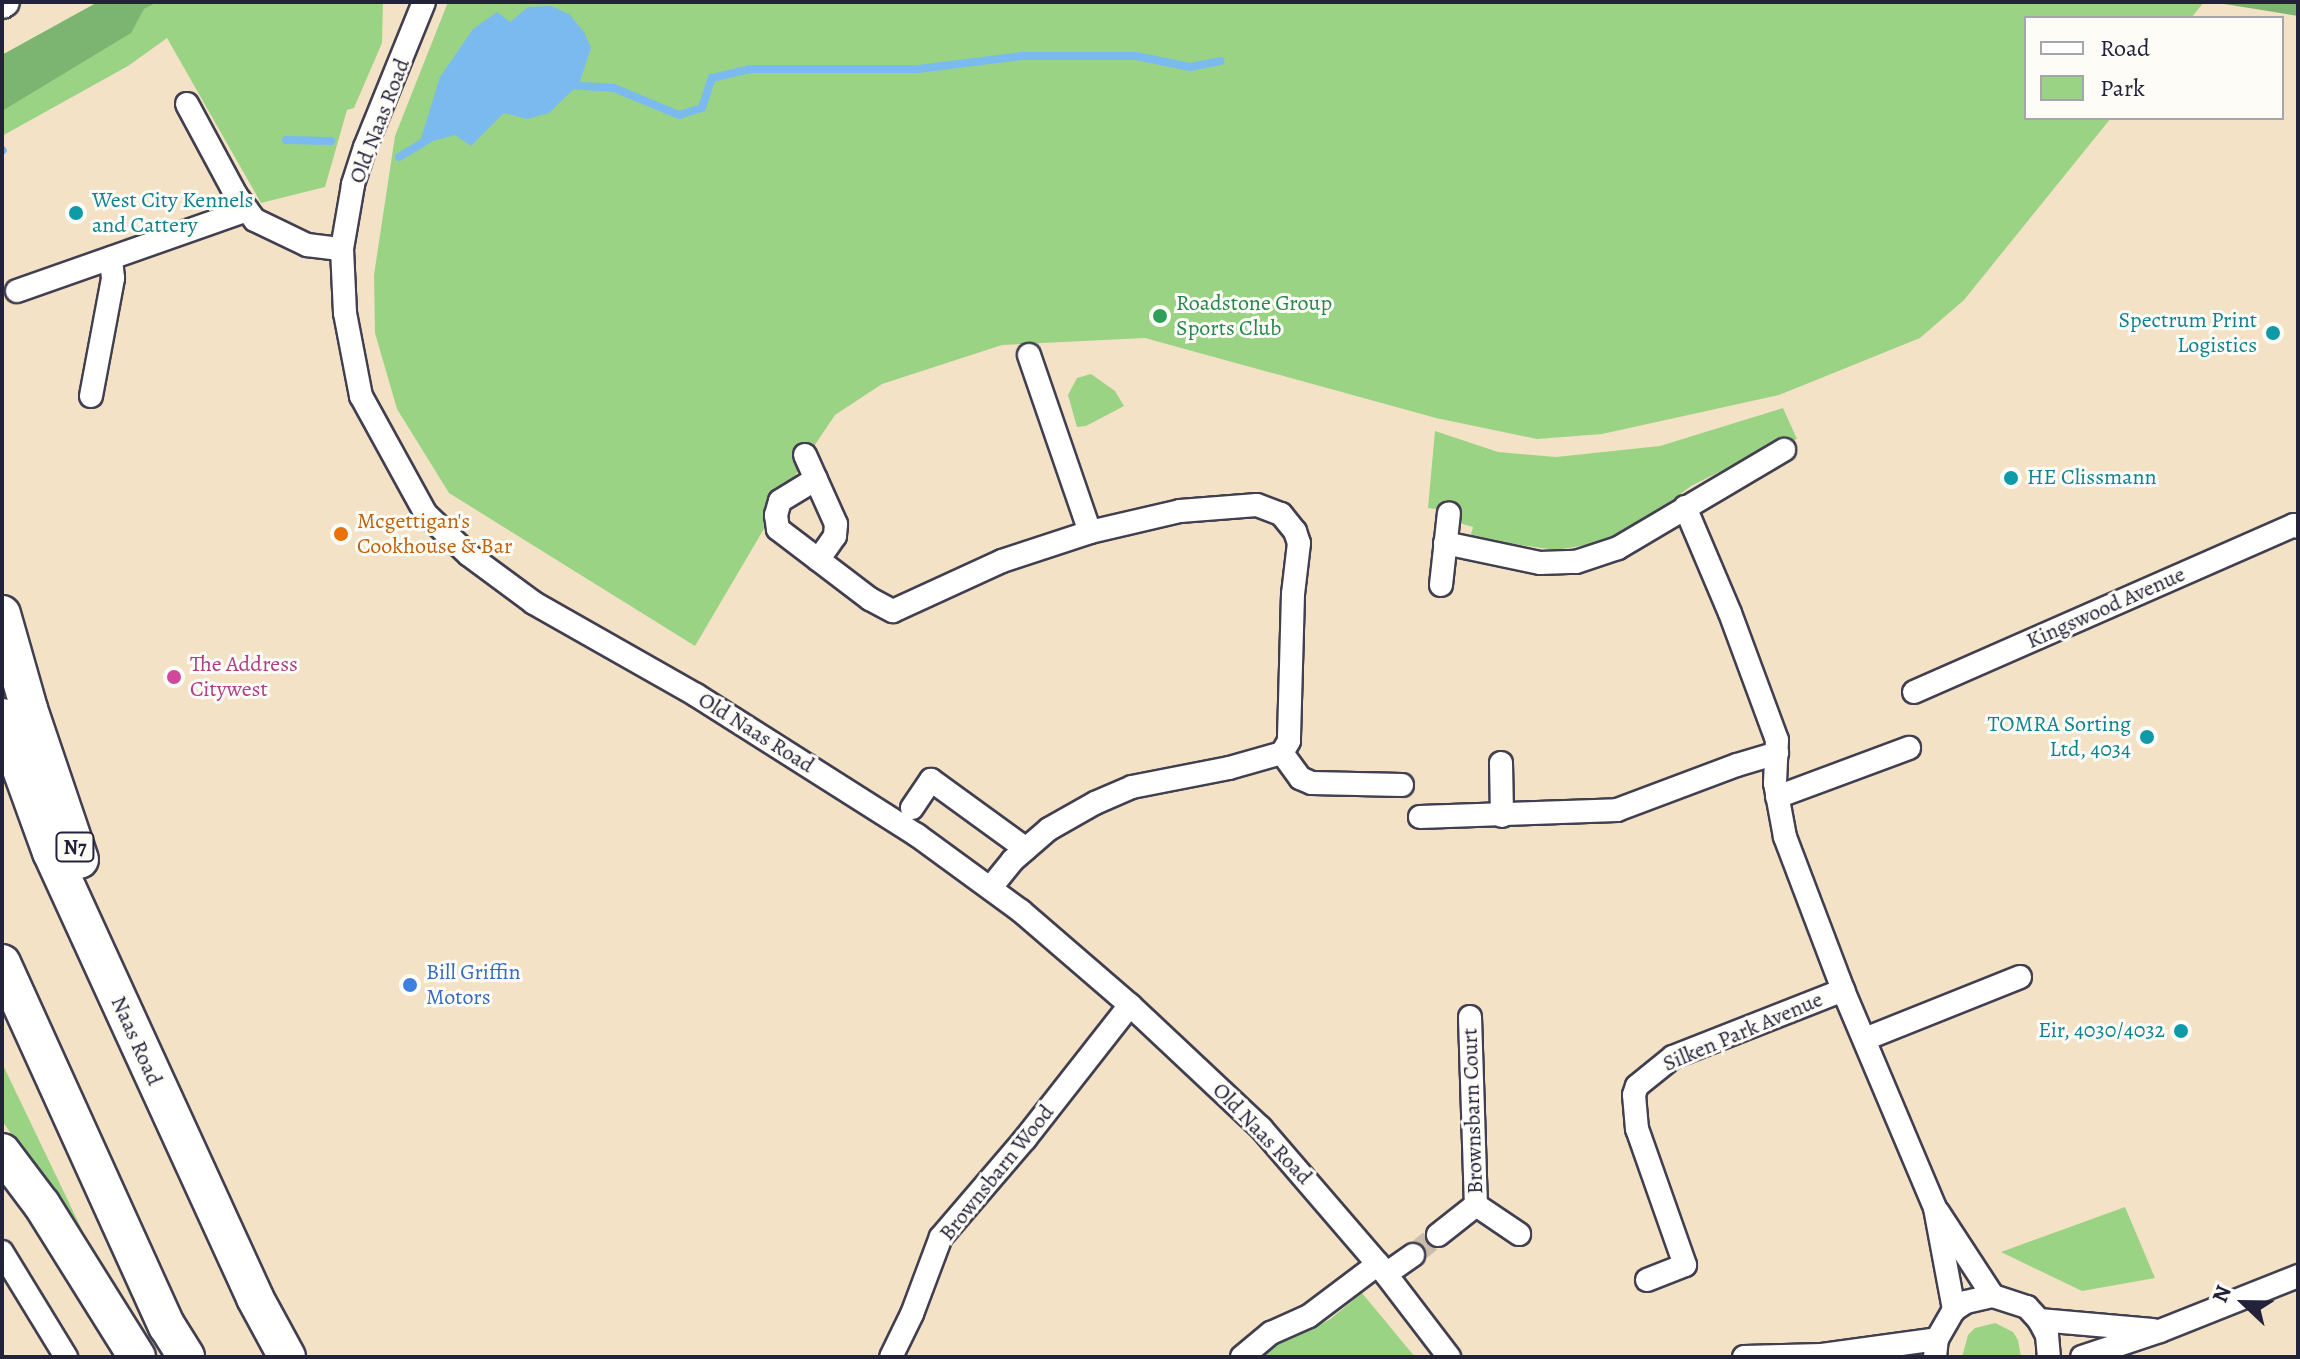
<!DOCTYPE html>
<html>
<head>
<meta charset="utf-8">
<style>
  body { margin:0 }
  #map { position:relative; width:2300px; height:1359px; overflow:hidden; background:#f3e2c6; font-family:Alegreya,serif }
  div>[style] { position:absolute }
  .green>* { inset:0; background:#9bd385 }
  .forest>* { inset:0; background:#7cb572 }
  .water>* { inset:0; background:#7abaee }
  .stream>* { height:8px; margin:-4px; padding:0 4px; transform-origin:4px; border-radius:4px; background:#7abaee }
  .minor-tunnel>* { height:22px; margin-top:-11px; transform-origin:0; background:repeating-linear-gradient(90deg,#c9bcaa 0 22px,transparent 0 33px) }
  .roads { filter:drop-shadow(2px 0 #413f50) drop-shadow(-2px 0 #413f50) drop-shadow(0 2px #413f50) drop-shadow(0 -2px #413f50) }
  .minor>* { height:22px; margin:-11px; padding:0 11px; transform-origin:11px; border-radius:11px; background:#fff }
  .secondary>* { height:30px; margin:-15px; padding:0 15px; transform-origin:15px; border-radius:15px; background:#fff }
  .trunk>* { height:36px; margin:-18px; padding:0 18px; transform-origin:18px; border-radius:18px; background:#fff }
  .dots>* { width:22px; height:22px; translate:-50% -50%; box-sizing:border-box; border:4px solid #fdfcf7; border-radius:50% }
  span { translate:-50% -50%; white-space:nowrap; text-align:center; line-height:1.15; -webkit-text-stroke:6px #fdfcf7; paint-order:stroke }
  .shield-label span { padding:2px 6px; background:#fdfcf7; border:2px solid; border-radius:6px; -webkit-text-stroke-width:0 }
  .shield-label { font-size:20px; color:#22223b; font-weight:700 }
  .street-label { font-size:22px; color:#22223b }
  .culture-label { font-size:22px; color:#0d838f }
  .left { translate:0 -50%; text-align:left }
  .right { translate:-100% -50%; text-align:right }
  .leisure-label { font-size:22px; color:#27864d }
  .food-label { font-size:22px; color:#c56008 }
  .hotel-label { font-size:22px; color:#b23c85 }
  .shop-label { font-size:22px; color:#366cbe }
  .frame { position:absolute; inset:0; border:4px solid #22223b; pointer-events:none }
  .legend { position:absolute; left:2024px; top:16px; width:260px; height:104px; box-sizing:border-box; background:#fdfcf7; border:2px solid #a5a5ac; margin:0; padding:10px 14px; list-style:none; font-size:24px; color:#22223b }
  .legend li { display:flex; align-items:center; gap:16px; height:40px }
  .legend b { width:40px; border:2px solid #a5a5ac }
  .north { position:absolute; left:2204px; top:1263px; width:80px; height:80px; -webkit-text-stroke:6px #fdfcf7; paint-order:stroke; rotate:292deg; font-size:22px; font-weight:700; line-height:32px; text-align:center; color:#22223b }
  .north::after { content:''; display:block; margin:auto; width:28px; height:36px; background:#22223b; clip-path:polygon(50% 0,100% 100%,50% 72%,0 100%) }
</style>
</head>
<body>
<div id="map">
  <div class="green">
    <i style="clip-path:polygon(98px 2px,383px 2px,382px 43px,354px 108px,347px 110px,325px 187px,261px 203px,167px 38px,128px 66px,2px 136px,2px 55px)"></i>
    <i style="clip-path:polygon(448px 2px,2204px 2px,2191px 18px,2026px 18px,2026px 118px,2111px 118px,1964px 300px,1920px 338px,1779px 395px,1602px 434px,1537px 439px,1436px 418px,1145px 338px,1002px 345px,882px 384px,835px 415px,802px 464px,695px 646px,449px 493px,397px 409px,375px 333px,374px 275px,395px 136px)"></i>
    <i style="clip-path:polygon(1091px 374px,1115px 391px,1124px 406px,1086px 426px,1077px 427px,1068px 395px,1077px 378px)"></i>
    <i style="clip-path:polygon(1783px 408px,1797px 439px,1765px 449px,1691px 486px,1639px 525px,1592px 544px,1556px 550px,1470px 538px,1473px 527px,1459px 523px,1461px 512px,1428px 508px,1435px 431px,1498px 452px,1556px 457px,1660px 446px)"></i>
    <i style="clip-path:polygon(2px 1063px,84px 1234px,2px 1121px)"></i>
    <i style="clip-path:polygon(2125px 1207px,2155px 1278px,2082px 1291px,2001px 1252px)"></i>
    <i style="clip-path:polygon(1362px 1293px,1415px 1357px,1259px 1357px,1281px 1342px,1329px 1320px)"></i>
    <i style="clip-path:polygon(1995px 1323px,2013px 1332px,2018px 1340px,2021px 1357px,1962px 1357px,1968px 1335px,1975px 1328px)"></i>
  </div>
  <div class="forest">
    <i style="clip-path:polygon(98px 2px,157px 2px,144px 9px,131px 33px,2px 111px,2px 55px)"></i>
    <i style="clip-path:polygon(2212px 2px,2298px 2px,2298px 16px)"></i>
  </div>
  <div class="water">
    <i style="clip-path:polygon(551px 6px,569px 14px,584px 32px,591px 48px,579px 84px,549px 113px,527px 119px,504px 113px,471px 146px,455px 135px,419px 145px,440px 77px,473px 29px,497px 12px,510px 22px,528px 7px)"></i>
  </div>
  <div class="stream">
    <i style="left:569px;top:85px;width:45px;rotate:3.8deg"></i>
    <i style="left:614px;top:88px;width:70px;rotate:22.6deg"></i>
    <i style="left:679px;top:115px;width:24px;rotate:-17deg"></i>
    <i style="left:702px;top:108px;width:32px;rotate:-72deg"></i>
    <i style="left:712px;top:78px;width:39px;rotate:-13deg"></i>
    <i style="left:750px;top:69px;width:168px"></i>
    <i style="left:918px;top:69px;width:105px;rotate:-7.1deg"></i>
    <i style="left:1022px;top:56px;width:114px"></i>
    <i style="left:1136px;top:56px;width:55px;rotate:11.5deg"></i>
    <i style="left:1190px;top:67px;width:31px;rotate:-11deg"></i>
    <i style="left:286px;top:140px;width:45px;rotate:1.3deg"></i>
    <i style="left:2px;top:151px;width:1px;rotate:-45deg"></i>
    <i style="left:399px;top:157px;width:33px;rotate:-31deg"></i>
  </div>
  <div class="minor-tunnel">
    <i style="left:1413px;top:1255px;width:32px;rotate:-39deg"></i>
  </div>
  <div class="roads">
    <div class="minor">
      <i style="left:424px;top:2px;width:157px;rotate:112.1deg"></i>
      <i style="left:365px;top:147px;width:40px;rotate:108deg"></i>
      <i style="left:353px;top:185px;width:65px;rotate:99.8deg"></i>
      <i style="left:342px;top:249px;width:64px;rotate:87.3deg"></i>
      <i style="left:345px;top:313px;width:85px;rotate:79.1deg"></i>
      <i style="left:361px;top:396px;width:135px;rotate:61.2deg"></i>
      <i style="left:426px;top:514px;width:59px;rotate:43.6deg"></i>
      <i style="left:469px;top:555px;width:81px;rotate:36.4deg"></i>
      <i style="left:534px;top:603px;width:186px;rotate:29.6deg"></i>
      <i style="left:696px;top:695px;width:262px;rotate:32.4deg"></i>
      <i style="left:917px;top:835px;width:129px;rotate:36.2deg"></i>
      <i style="left:1021px;top:911px;width:144px;rotate:40.8deg"></i>
      <i style="left:1130px;top:1005px;width:180px;rotate:43.2deg"></i>
      <i style="left:1261px;top:1128px;width:179px;rotate:49.3deg"></i>
      <i style="left:1378px;top:1264px;width:117px;rotate:52.6deg"></i>
      <i style="left:187px;top:104px;width:103px;rotate:61.7deg"></i>
      <i style="left:236px;top:195px;width:31px;rotate:53deg"></i>
      <i style="left:255px;top:220px;width:58px;rotate:25.7deg"></i>
      <i style="left:307px;top:245px;width:35px;rotate:7deg"></i>
      <i style="left:17px;top:291px;width:244px;rotate:-19.4deg"></i>
      <i style="left:1029px;top:355px;width:187px;rotate:71deg"></i>
      <i style="left:91px;top:396px;width:120px;rotate:-79.4deg"></i>
      <i style="left:113px;top:278px;width:20px;rotate:-96deg"></i>
      <i style="left:805px;top:455px;width:76px;rotate:65.8deg"></i>
      <i style="left:836px;top:524px;width:12px;rotate:95deg"></i>
      <i style="left:835px;top:536px;width:29px;rotate:125deg"></i>
      <i style="left:816px;top:479px;width:42px;rotate:148.6deg"></i>
      <i style="left:780px;top:501px;width:15px;rotate:106deg"></i>
      <i style="left:776px;top:515px;width:14px;rotate:82deg"></i>
      <i style="left:778px;top:529px;width:116px;rotate:37.3deg"></i>
      <i style="left:870px;top:599px;width:26px;rotate:28deg"></i>
      <i style="left:893px;top:611px;width:120px;rotate:-24.6deg"></i>
      <i style="left:1002px;top:561px;width:93px;rotate:-18.2deg"></i>
      <i style="left:1090px;top:532px;width:92px;rotate:-13.1deg"></i>
      <i style="left:1180px;top:511px;width:77px;rotate:-4.5deg"></i>
      <i style="left:1257px;top:505px;width:26px;rotate:21deg"></i>
      <i style="left:1281px;top:514px;width:22px;rotate:51deg"></i>
      <i style="left:1295px;top:531px;width:13px;rotate:72deg"></i>
      <i style="left:1299px;top:543px;width:51px;rotate:96.7deg"></i>
      <i style="left:1293px;top:594px;width:147px;rotate:91.6deg"></i>
      <i style="left:1289px;top:741px;width:14px;rotate:120deg"></i>
      <i style="left:1282px;top:753px;width:55px;rotate:164.2deg"></i>
      <i style="left:1229px;top:768px;width:99px;rotate:168.9deg"></i>
      <i style="left:1132px;top:787px;width:40px;rotate:156.6deg"></i>
      <i style="left:1095px;top:803px;width:53px;rotate:150.5deg"></i>
      <i style="left:1049px;top:829px;width:48px;rotate:139.3deg"></i>
      <i style="left:1013px;top:860px;width:36px;rotate:129deg"></i>
      <i style="left:1685px;top:507px;width:115px;rotate:67deg"></i>
      <i style="left:1730px;top:613px;width:135px;rotate:69.7deg"></i>
      <i style="left:1777px;top:740px;width:43px;rotate:92.7deg"></i>
      <i style="left:1775px;top:783px;width:55px;rotate:79.5deg"></i>
      <i style="left:1785px;top:837px;width:164px;rotate:69.2deg"></i>
      <i style="left:1843px;top:990px;width:237px;rotate:67.1deg"></i>
      <i style="left:1935px;top:1208px;width:104px;rotate:79.4deg"></i>
      <i style="left:1445px;top:543px;width:97px;rotate:11.9deg"></i>
      <i style="left:1540px;top:563px;width:36px;rotate:-2deg"></i>
      <i style="left:1576px;top:562px;width:44px;rotate:-18.4deg"></i>
      <i style="left:1618px;top:548px;width:193px;rotate:-30.6deg"></i>
      <i style="left:1441px;top:585px;width:72px;rotate:-83.7deg"></i>
      <i style="left:1914px;top:692px;width:415px;rotate:-23.7deg"></i>
      <i style="left:2294px;top:525px;width:4px;rotate:27deg"></i>
      <i style="left:1282px;top:753px;width:31px;rotate:54deg"></i>
      <i style="left:1300px;top:778px;width:13px;rotate:23deg"></i>
      <i style="left:1312px;top:783px;width:90px;rotate:1.3deg"></i>
      <i style="left:1501px;top:763px;width:53px;rotate:88.9deg"></i>
      <i style="left:1777px;top:797px;width:141px;rotate:-20.4deg"></i>
      <i style="left:912px;top:808px;width:34px;rotate:-56deg"></i>
      <i style="left:931px;top:780px;width:117px;rotate:36deg"></i>
      <i style="left:1420px;top:817px;width:197px;rotate:-2deg"></i>
      <i style="left:1617px;top:810px;width:128px;rotate:-20.6deg"></i>
      <i style="left:1737px;top:765px;width:42px;rotate:-16.7deg"></i>
      <i style="left:1470px;top:1017px;width:188px;rotate:88.2deg"></i>
      <i style="left:1476px;top:1205px;width:52px;rotate:34deg"></i>
      <i style="left:1865px;top:1039px;width:167px;rotate:-21.8deg"></i>
      <i style="left:1938px;top:1212px;width:100px;rotate:56.8deg"></i>
      <i style="left:1438px;top:1235px;width:48px;rotate:-38.3deg"></i>
      <i style="left:2px;top:1252px;width:123px;rotate:58.6deg"></i>
      <i style="left:1386px;top:1274px;width:33px;rotate:-35deg"></i>
      <i style="left:1647px;top:1280px;width:41px;rotate:-21.5deg"></i>
      <i style="left:1685px;top:1265px;width:144px;rotate:-109.4deg"></i>
      <i style="left:1637px;top:1129px;width:34px;rotate:-95deg"></i>
      <i style="left:1634px;top:1095px;width:9px;rotate:-72deg"></i>
      <i style="left:1637px;top:1086px;width:46px;rotate:-38.9deg"></i>
      <i style="left:1673px;top:1057px;width:183px;rotate:-21.5deg"></i>
      <i style="left:2039px;top:1320px;width:114px;rotate:5deg"></i>
      <i style="left:891px;top:1357px;width:48px;rotate:-64deg"></i>
      <i style="left:912px;top:1314px;width:82px;rotate:-69.4deg"></i>
      <i style="left:941px;top:1237px;width:129px;rotate:-49.4deg"></i>
      <i style="left:1025px;top:1139px;width:170px;rotate:-51.9deg"></i>
      <i style="left:1242px;top:1357px;width:38px;rotate:-40deg"></i>
      <i style="left:1271px;top:1333px;width:42px;rotate:-24.1deg"></i>
      <i style="left:1309px;top:1316px;width:86px;rotate:-37deg"></i>
      <i style="left:1744px;top:1357px;width:78px;rotate:-1.5deg"></i>
      <i style="left:1822px;top:1355px;width:116px;rotate:-7.9deg"></i>
      <i style="left:1935px;top:1357px;width:18px;rotate:-84deg"></i>
      <i style="left:1937px;top:1339px;width:34px;rotate:-60deg"></i>
      <i style="left:1954px;top:1310px;width:14px;rotate:-34deg"></i>
      <i style="left:1966px;top:1302px;width:28px;rotate:-13deg"></i>
      <i style="left:1993px;top:1296px;width:36px;rotate:18deg"></i>
      <i style="left:2027px;top:1307px;width:18px;rotate:47deg"></i>
      <i style="left:2039px;top:1320px;width:17px;rotate:62deg"></i>
      <i style="left:2047px;top:1335px;width:22px;rotate:85deg"></i>
      <i style="left:2082px;top:1357px;width:82px;rotate:-18.4deg"></i>
      <i style="left:2160px;top:1331px;width:149px;rotate:-21.7deg"></i>
    </div>
    <div class="secondary">
      <i style="left:2px;top:3px;width:2px;rotate:-27deg"></i>
    </div>
    <div class="trunk">
      <i style="left:2px;top:614px;width:99px;rotate:74.1deg"></i>
      <i style="left:29px;top:709px;width:159px;rotate:71.3deg"></i>
      <i style="left:2px;top:717px;width:144px;rotate:70.1deg"></i>
      <i style="left:51px;top:852px;width:490px;rotate:65.4deg"></i>
      <i style="left:255px;top:1298px;width:67px;rotate:61.5deg"></i>
      <i style="left:2px;top:963px;width:399px;rotate:65.6deg"></i>
      <i style="left:167px;top:1326px;width:36px;rotate:58deg"></i>
      <i style="left:2px;top:1152px;width:66px;rotate:53deg"></i>
      <i style="left:42px;top:1205px;width:179px;rotate:58deg"></i>
    </div>
  </div>
  <div class="dots">
    <i style="left:76px;top:213px;background:#0f9aa8"></i>
    <i style="left:1160px;top:316px;background:#2e9e5b"></i>
    <i style="left:2273px;top:333px;background:#0f9aa8"></i>
    <i style="left:2011px;top:478px;background:#0f9aa8"></i>
    <i style="left:341px;top:534px;background:#e8710a"></i>
    <i style="left:174px;top:677px;background:#d1479c"></i>
    <i style="left:2147px;top:737px;background:#0f9aa8"></i>
    <i style="left:410px;top:985px;background:#3f7fe0"></i>
    <i style="left:2181px;top:1031px;background:#0f9aa8"></i>
  </div>
  <div class="shield-label">
    <span style="left:75px;top:847px">N7</span>
  </div>
  <div class="street-label">
    <span style="left:380px;top:121px;rotate:-69deg">Old Naas Road</span>
    <span style="left:2106px;top:608px;rotate:-24deg">Kingswood Avenue</span>
    <span style="left:756px;top:733px;rotate:32deg">Old Naas Road</span>
    <span style="left:1743px;top:1032px;rotate:-23deg">Silken Park Avenue</span>
    <span style="left:136px;top:1041px;rotate:66deg">Naas Road</span>
    <span style="left:1473px;top:1111px;rotate:-92deg">Brownsbarn Court</span>
    <span style="left:1262px;top:1134px;rotate:46deg">Old Naas Road</span>
    <span style="left:997px;top:1173px;rotate:-51deg">Brownsbarn Wood</span>
  </div>
  <div class="culture-label">
    <span class="left" style="left:92px;top:213px">West City Kennels<br>and Cattery</span>
    <span class="right" style="left:2257px;top:333px">Spectrum Print<br>Logistics</span>
    <span class="left" style="left:2027px;top:478px">HE Clissmann</span>
    <span class="right" style="left:2131px;top:737px">TOMRA Sorting<br>Ltd, 4034</span>
    <span class="right" style="left:2165px;top:1031px">Eir, 4030/4032</span>
  </div>
  <div class="leisure-label">
    <span class="left" style="left:1176px;top:316px">Roadstone Group<br>Sports Club</span>
  </div>
  <div class="food-label">
    <span class="left" style="left:357px;top:534px">Mcgettigan's<br>Cookhouse &amp; Bar</span>
  </div>
  <div class="hotel-label">
    <span class="left" style="left:190px;top:677px">The Address<br>Citywest</span>
  </div>
  <div class="shop-label">
    <span class="left" style="left:426px;top:985px">Bill Griffin<br>Motors</span>
  </div>
  <div class="frame"></div>
  <ul class="legend">
  <li><b style="height:10px;background:#fff"></b>Road</li>
  <li><b style="height:22px;background:#9bd385"></b>Park</li>
  </ul>
  <div class="north">N</div>
</div>
</body>
</html>
